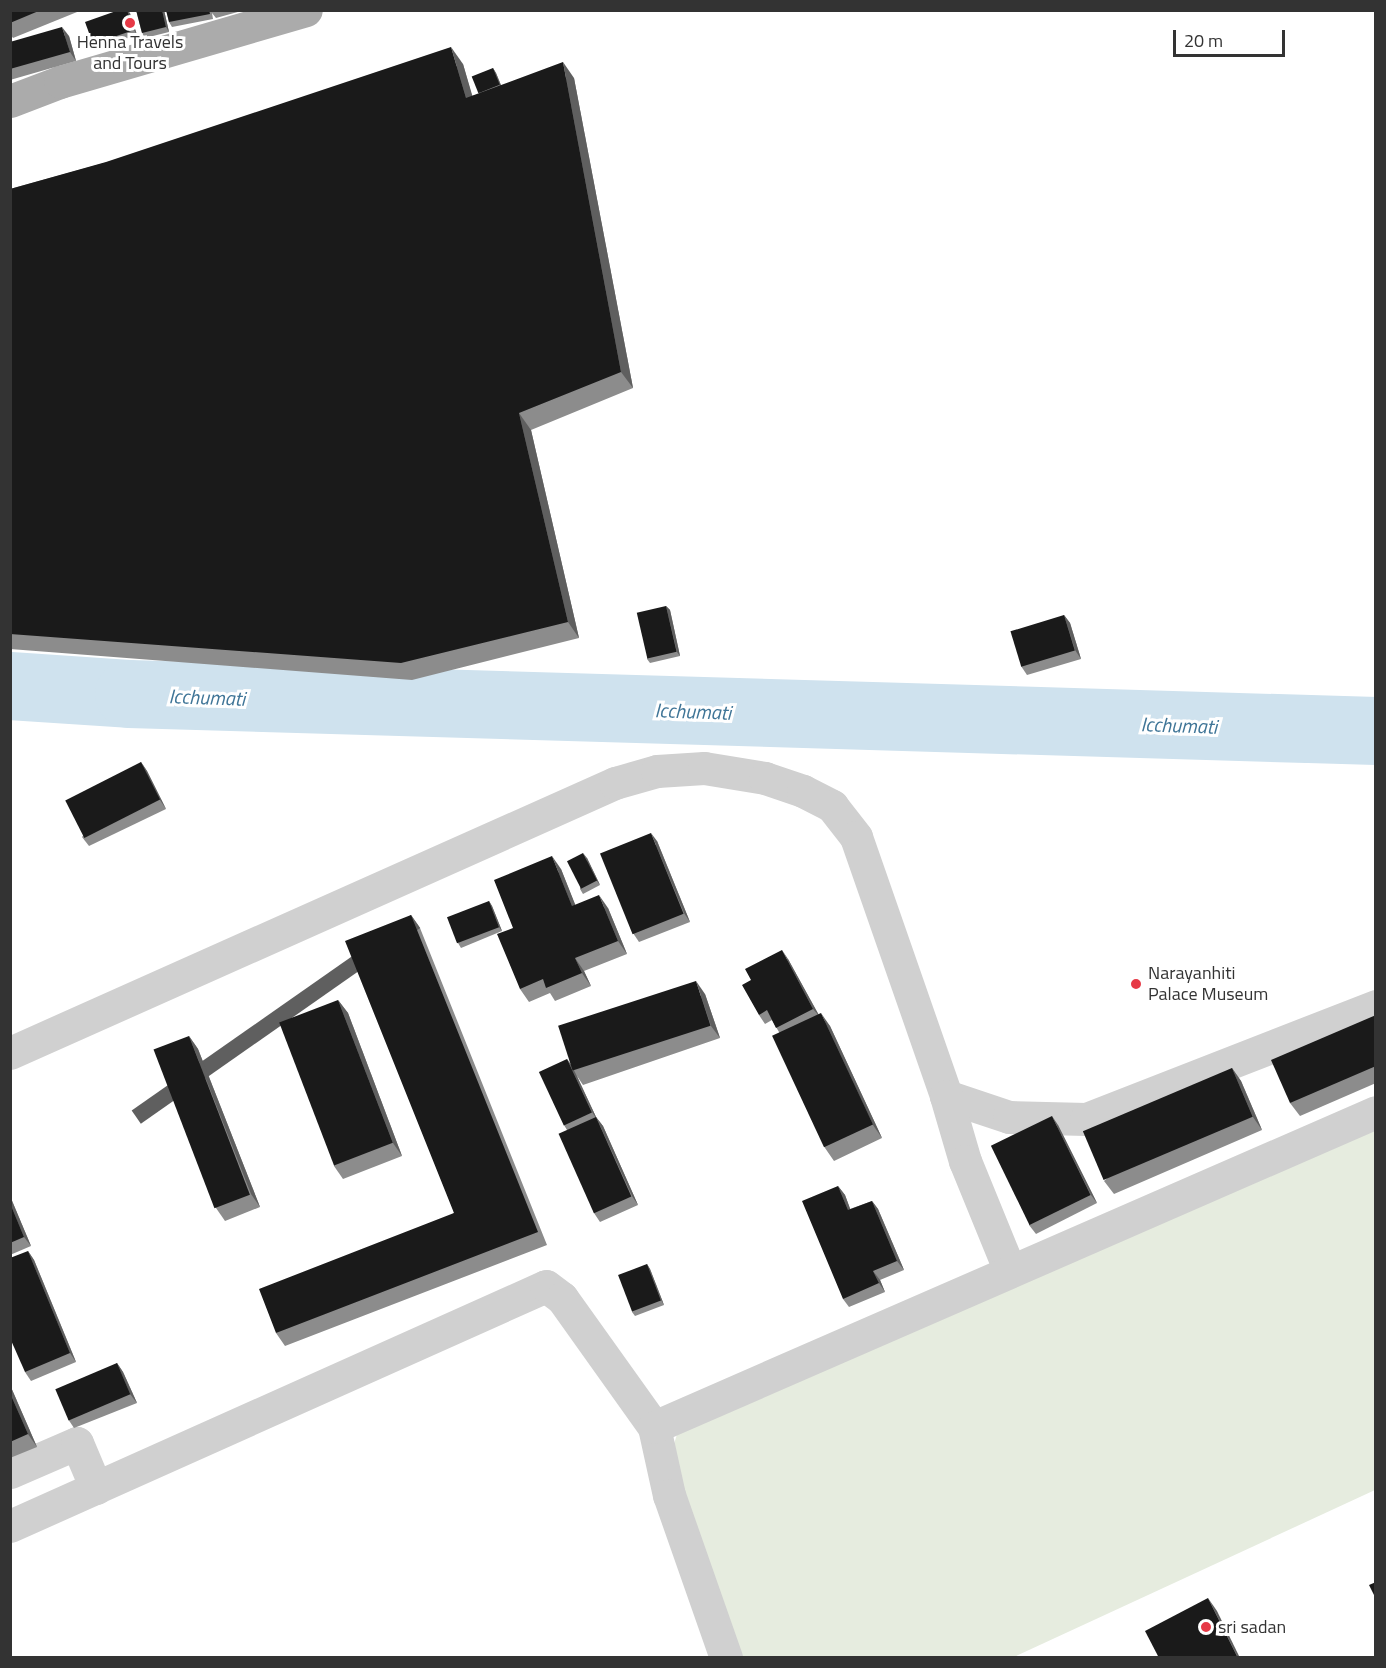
<!DOCTYPE html>
<html>
<head>
<meta charset="utf-8">
<style>
  body { margin:0 }
  #map { position:relative; width:1386px; height:1668px; overflow:hidden; background:#fff; font-family:"Titillium Web",sans-serif }
  div>[style] { position:absolute }
  .green>* { inset:0; background:#e6ecdf }
  .river>* { height:68px; margin:-34px; padding:0 34px; transform-origin:34px; border-radius:34px; background:#cfe2ee }
  .minor>* { height:33px; margin:-16.5px; padding:0 16.5px; transform-origin:16.5px; border-radius:16.5px; background:#d0d0d0 }
  .major>* { height:33px; margin:-16.5px; padding:0 16.5px; transform-origin:16.5px; border-radius:16.5px; background:#ababab }
  .wall>* { inset:0; background:#8c8c8c }
  .shaded-wall>* { inset:0; background:#5f5f5f; transform-origin:0 0 }
  .building>* { inset:0; background:#1a1a1a; transform-origin:0 0 }
  .dots>* { width:16px; height:16px; translate:-50% -50%; box-sizing:border-box; border:3px solid #fff; border-radius:50% }
  span { translate:-50% -50%; white-space:nowrap; text-align:center; line-height:1.15; -webkit-text-stroke:6px #fff; paint-order:stroke }
  .poi-label { font-size:18px; color:#333 }
  .left { translate:0 -50%; text-align:left }
  .water-label { font-size:20px; color:#3f7597; font-style:italic }
  .frame { position:absolute; inset:0; border:12px solid #333; pointer-events:none }
  .scale { position:absolute; left:1173px; top:30px; width:112px; height:27px; box-sizing:border-box; border:3px solid #333; border-top:0; padding-left:8px; font-size:18px; line-height:21px; white-space:nowrap; color:#333; -webkit-text-stroke:4px #fff; paint-order:stroke }
</style>
</head>
<body>
<div id="map">
  <div class="green">
    <i style="clip-path:polygon(1375px 1114px,1375px 1490px,1014px 1657px,742px 1658px,667px 1466px,680px 1425px)"></i>
  </div>
  <div class="river">
    <i style="left:10px;top:686px;width:119px;rotate:3.8deg"></i>
    <i style="left:129px;top:694px;width:1248px;rotate:1.7deg"></i>
  </div>
  <div class="minor">
    <i style="left:10px;top:1053px;width:663px;rotate:-24.05deg"></i>
    <i style="left:615px;top:783px;width:44px;rotate:-15.9deg"></i>
    <i style="left:657px;top:771px;width:47px;rotate:-3.7deg"></i>
    <i style="left:704px;top:768px;width:62px;rotate:9.3deg"></i>
    <i style="left:765px;top:778px;width:40px;rotate:18.9deg"></i>
    <i style="left:803px;top:791px;width:33px;rotate:27deg"></i>
    <i style="left:832px;top:806px;width:39px;rotate:52deg"></i>
    <i style="left:856px;top:837px;width:274px;rotate:70.8deg"></i>
    <i style="left:946px;top:1096px;width:66px;rotate:18.4deg"></i>
    <i style="left:1009px;top:1117px;width:77px;rotate:1.5deg"></i>
    <i style="left:1086px;top:1119px;width:311px;rotate:-21.3deg"></i>
    <i style="left:946px;top:1096px;width:68px;rotate:73.7deg"></i>
    <i style="left:965px;top:1161px;width:119px;rotate:67.8deg"></i>
    <i style="left:654px;top:1427px;width:70px;rotate:77.6deg"></i>
    <i style="left:669px;top:1495px;width:173px;rotate:70.7deg"></i>
    <i style="left:10px;top:1472px;width:73px;rotate:-23.4deg"></i>
    <i style="left:77px;top:1443px;width:49px;rotate:67.1deg"></i>
    <i style="left:10px;top:1526px;width:587px;rotate:-24.12deg"></i>
    <i style="left:546px;top:1286px;width:20px;rotate:37deg"></i>
    <i style="left:562px;top:1298px;width:158px;rotate:54.5deg"></i>
    <i style="left:654px;top:1427px;width:788px;rotate:-23.57deg"></i>
  </div>
  <div class="major">
    <i style="left:10px;top:101px;width:53px;rotate:-20.8deg"></i>
    <i style="left:60px;top:82px;width:256px;rotate:-16.3deg"></i>
  </div>
  <div class="wall">
    <i style="clip-path:polygon(10px 10px,82px 10px,13px 38px,10px 34px)"></i>
    <i style="clip-path:polygon(119px 10px,128px 10px,137px 35px,96px 49px,93px 44px)"></i>
    <i style="clip-path:polygon(136px 10px,164px 10px,169px 32px,145px 38px,142px 33px)"></i>
    <i style="clip-path:polygon(166px 10px,245px 10px,216px 18px,212px 13px,213px 19px,172px 27px,169px 22px)"></i>
    <i style="clip-path:polygon(69px 36px,76px 61px,10px 80px,10px 42px)"></i>
    <i style="clip-path:polygon(463px 64px,472px 96px,479px 94px,493px 68px,496px 73px,501px 85px,574px 78px,633px 388px,531px 430px,579px 638px,412px 680px,10px 649px,10px 189px)"></i>
    <i style="clip-path:polygon(666px 606px,670px 610px,680px 656px,650px 663px,647px 659px)"></i>
    <i style="clip-path:polygon(1064px 615px,1070px 623px,1081px 659px,1027px 675px,1021px 666px)"></i>
    <i style="clip-path:polygon(141px 762px,147px 771px,166px 809px,89px 846px,82px 837px)"></i>
    <i style="clip-path:polygon(657px 841px,690px 922px,639px 942px,633px 933px)"></i>
    <i style="clip-path:polygon(587px 858px,600px 885px,583px 894px,580px 889px)"></i>
    <i style="clip-path:polygon(561px 869px,575px 905px,608px 908px,627px 954px,584px 971px,591px 986px,555px 1001px,550px 993px,529px 1002px,520px 989px,513px 928px)"></i>
    <i style="clip-path:polygon(489px 901px,492px 906px,502px 931px,461px 948px,458px 943px)"></i>
    <i style="clip-path:polygon(411px 915px,420px 928px,547px 1245px,285px 1346px,276px 1333px,454px 1213px)"></i>
    <i style="clip-path:polygon(788px 959px,818px 1014px,830px 1026px,882px 1138px,834px 1161px,825px 1148px,779px 1032px,772px 1020px,765px 1024px,759px 1015px)"></i>
    <i style="clip-path:polygon(705px 994px,720px 1038px,583px 1085px,577px 1076px,596px 1117px,603px 1126px,638px 1205px,600px 1222px,594px 1213px,567px 1130px,564px 1125px,567px 1059px,573px 1067px)"></i>
    <i style="clip-path:polygon(338px 1000px,348px 1013px,402px 1156px,343px 1179px,334px 1166px)"></i>
    <i style="clip-path:polygon(1376px 1015px,1376px 1083px,1300px 1116px,1290px 1103px)"></i>
    <i style="clip-path:polygon(189px 1036px,198px 1049px,260px 1207px,225px 1221px,216px 1208px)"></i>
    <i style="clip-path:polygon(1232px 1068px,1241px 1081px,1262px 1130px,1114px 1194px,1104px 1181px)"></i>
    <i style="clip-path:polygon(1058px 1125px,1097px 1203px,1036px 1234px,1029px 1225px)"></i>
    <i style="clip-path:polygon(838px 1186px,845px 1195px,850px 1209px,872px 1201px,878px 1209px,904px 1270px,880px 1280px,885px 1292px,849px 1307px,843px 1299px)"></i>
    <i style="clip-path:polygon(10px 1196px,31px 1246px,10px 1255px)"></i>
    <i style="clip-path:polygon(28px 1251px,34px 1260px,76px 1362px,31px 1381px,25px 1372px)"></i>
    <i style="clip-path:polygon(647px 1264px,650px 1269px,664px 1305px,635px 1316px,632px 1312px)"></i>
    <i style="clip-path:polygon(117px 1363px,123px 1372px,137px 1403px,74px 1428px,68px 1419px)"></i>
    <i style="clip-path:polygon(10px 1385px,37px 1447px,10px 1458px)"></i>
  </div>
  <div class="shaded-wall">
    <i style="clip-path:polygon(127px 10px,130px 13px,137px 35px,134px 30px)"></i>
    <i style="clip-path:polygon(162px 10px,164px 10px,169px 32px,166px 27px)"></i>
    <i style="clip-path:polygon(62px 27px,69px 36px,76px 61px,70px 52px)"></i>
    <i style="clip-path:polygon(451px 47px,463px 64px,478px 115px,466px 98px)"></i>
    <i style="clip-path:polygon(563px 62px,574px 78px,633px 388px,621px 372px)"></i>
    <i style="clip-path:polygon(493px 68px,496px 73px,506px 98px,503px 94px)"></i>
    <i style="clip-path:polygon(519px 413px,531px 430px,579px 638px,568px 622px)"></i>
    <i style="clip-path:polygon(666px 606px,670px 610px,680px 656px,677px 652px)"></i>
    <i style="clip-path:polygon(1064px 615px,1070px 623px,1081px 659px,1075px 650px)"></i>
    <i style="clip-path:polygon(141px 762px,147px 771px,166px 809px,160px 800px)"></i>
    <i style="clip-path:polygon(651px 833px,657px 841px,690px 922px,684px 913px)"></i>
    <i style="clip-path:polygon(583px 853px,587px 858px,600px 885px,597px 881px)"></i>
    <i style="clip-path:polygon(552px 856px,561px 869px,581px 919px,572px 906px)"></i>
    <i style="clip-path:polygon(599px 895px,608px 908px,627px 954px,618px 941px)"></i>
    <i style="clip-path:polygon(489px 901px,492px 906px,502px 931px,499px 927px)"></i>
    <i style="left:411px;top:915px;width:16px;height:341px;rotate:55deg"></i>
    <i style="clip-path:polygon(782px 950px,788px 959px,820px 1017px,813px 1009px)"></i>
    <i style="clip-path:polygon(575px 958px,584px 971px,591px 986px,582px 973px)"></i>
    <i style="clip-path:polygon(696px 981px,705px 994px,720px 1038px,711px 1026px)"></i>
    <i style="clip-path:polygon(338px 1000px,348px 1013px,402px 1156px,393px 1143px)"></i>
    <i style="clip-path:polygon(821px 1013px,830px 1026px,882px 1138px,873px 1125px)"></i>
    <i style="clip-path:polygon(189px 1036px,198px 1049px,260px 1207px,251px 1194px)"></i>
    <i style="clip-path:polygon(567px 1059px,573px 1068px,597px 1119px,596px 1117px,603px 1126px,638px 1205px,632px 1196px,598px 1121px,592px 1112px)"></i>
    <i style="clip-path:polygon(1232px 1068px,1241px 1081px,1262px 1130px,1253px 1117px)"></i>
    <i style="clip-path:polygon(1052px 1116px,1058px 1125px,1097px 1203px,1091px 1195px)"></i>
    <i style="clip-path:polygon(838px 1186px,845px 1195px,854px 1219px,848px 1210px)"></i>
    <i style="clip-path:polygon(10px 1196px,31px 1246px,24px 1237px,10px 1203px)"></i>
    <i style="clip-path:polygon(872px 1201px,878px 1209px,904px 1270px,897px 1261px)"></i>
    <i style="clip-path:polygon(28px 1251px,34px 1260px,76px 1362px,70px 1353px)"></i>
    <i style="clip-path:polygon(647px 1264px,650px 1269px,664px 1305px,661px 1300px)"></i>
    <i style="clip-path:polygon(873px 1271px,880px 1280px,885px 1292px,879px 1283px)"></i>
    <i style="clip-path:polygon(117px 1363px,123px 1372px,137px 1403px,130px 1394px)"></i>
    <i style="clip-path:polygon(10px 1385px,37px 1447px,28px 1434px,10px 1393px)"></i>
    <i style="clip-path:polygon(1208px 1598px,1217px 1611px,1240px 1658px,1238px 1658px)"></i>
  </div>
  <div class="building">
    <i style="clip-path:polygon(10px 10px,41px 10px,10px 23px)"></i>
    <i style="clip-path:polygon(119px 10px,127px 10px,134px 30px,93px 44px,85px 22px)"></i>
    <i style="clip-path:polygon(136px 10px,162px 10px,166px 27px,142px 33px)"></i>
    <i style="clip-path:polygon(166px 10px,209px 10px,210px 14px,169px 22px)"></i>
    <i style="clip-path:polygon(62px 27px,70px 52px,10px 69px,10px 42px)"></i>
    <i style="clip-path:polygon(451px 47px,466px 98px,563px 62px,621px 372px,519px 413px,568px 622px,401px 663px,10px 634px,10px 189px,106px 162px)"></i>
    <i style="left:493px;top:68px;width:18px;height:23px;rotate:68deg"></i>
    <i style="left:666px;top:606px;width:47px;height:30px;rotate:77deg"></i>
    <i style="left:1064px;top:615px;width:37px;height:56px;rotate:73deg"></i>
    <i style="left:141px;top:762px;width:42px;height:85px;rotate:63deg"></i>
    <i style="left:651px;top:833px;width:87px;height:55px;rotate:68deg"></i>
    <i style="left:583px;top:853px;width:31px;height:18px;rotate:63deg"></i>
    <i style="clip-path:polygon(552px 856px,572px 906px,599px 895px,618px 941px,575px 958px,582px 973px,546px 988px,543px 979px,520px 989px,497px 934px,513px 928px,494px 880px)"></i>
    <i style="left:489px;top:901px;width:28px;height:45px;rotate:69deg"></i>
    <i style="clip-path:polygon(411px 915px,538px 1232px,276px 1333px,259px 1289px,454px 1213px,345px 941px)"></i>
    <i style="clip-path:polygon(782px 950px,813px 1009px,776px 1028px,767px 1010px,759px 1015px,742px 985px,751px 980px,745px 969px)"></i>
    <i style="left:696px;top:981px;width:47px;height:145px;rotate:72deg"></i>
    <i style="left:338px;top:1000px;width:153px;height:63px;rotate:69deg"></i>
    <i style="left:821px;top:1013px;width:123px;height:54px;rotate:65deg"></i>
    <i style="clip-path:polygon(1376px 1015px,1376px 1066px,1290px 1103px,1271px 1060px)"></i>
    <i style="left:189px;top:1036px;width:170px;height:38px;rotate:69deg"></i>
    <i style="left:567px;top:1059px;width:59px;height:31px;rotate:65deg"></i>
    <i style="left:1232px;top:1068px;width:53px;height:162px;rotate:67deg"></i>
    <i style="left:1052px;top:1116px;width:88px;height:68px;rotate:64deg"></i>
    <i style="left:596px;top:1117px;width:87px;height:41px;rotate:66deg"></i>
    <i style="clip-path:polygon(838px 1186px,848px 1210px,872px 1201px,897px 1261px,873px 1271px,879px 1283px,843px 1299px,802px 1201px)"></i>
    <i style="clip-path:polygon(10px 1203px,24px 1237px,10px 1243px)"></i>
    <i style="clip-path:polygon(28px 1251px,70px 1353px,25px 1372px,10px 1338px,10px 1258px)"></i>
    <i style="left:647px;top:1264px;width:39px;height:31px;rotate:69deg"></i>
    <i style="left:117px;top:1363px;width:34px;height:67px;rotate:67deg"></i>
    <i style="clip-path:polygon(10px 1393px,28px 1434px,10px 1442px)"></i>
    <i style="clip-path:polygon(1376px 1582px,1376px 1599px,1369px 1585px)"></i>
    <i style="clip-path:polygon(1208px 1598px,1238px 1658px,1159px 1658px,1145px 1631px)"></i>
  </div>
  <div class="dots">
    <i style="left:130px;top:23px;background:#e63946"></i>
    <i style="left:1136px;top:984px;background:#e63946"></i>
    <i style="left:1206px;top:1627px;background:#e63946"></i>
  </div>
  <div class="poi-label">
    <span style="left:130px;top:53px">Henna Travels<br>and Tours</span>
    <span class="left" style="left:1148px;top:984px">Narayanhiti<br>Palace Museum</span>
    <span class="left" style="left:1218px;top:1627px">sri sadan</span>
  </div>
  <div class="water-label">
    <span style="left:207px;top:697px;rotate:2deg">Icchumati</span>
    <span style="left:693px;top:711px;rotate:2deg">Icchumati</span>
    <span style="left:1179px;top:725px;rotate:2deg">Icchumati</span>
  </div>
  <div class="frame"></div>
  <div class="scale">20 m</div>
</div>
</body>
</html>
